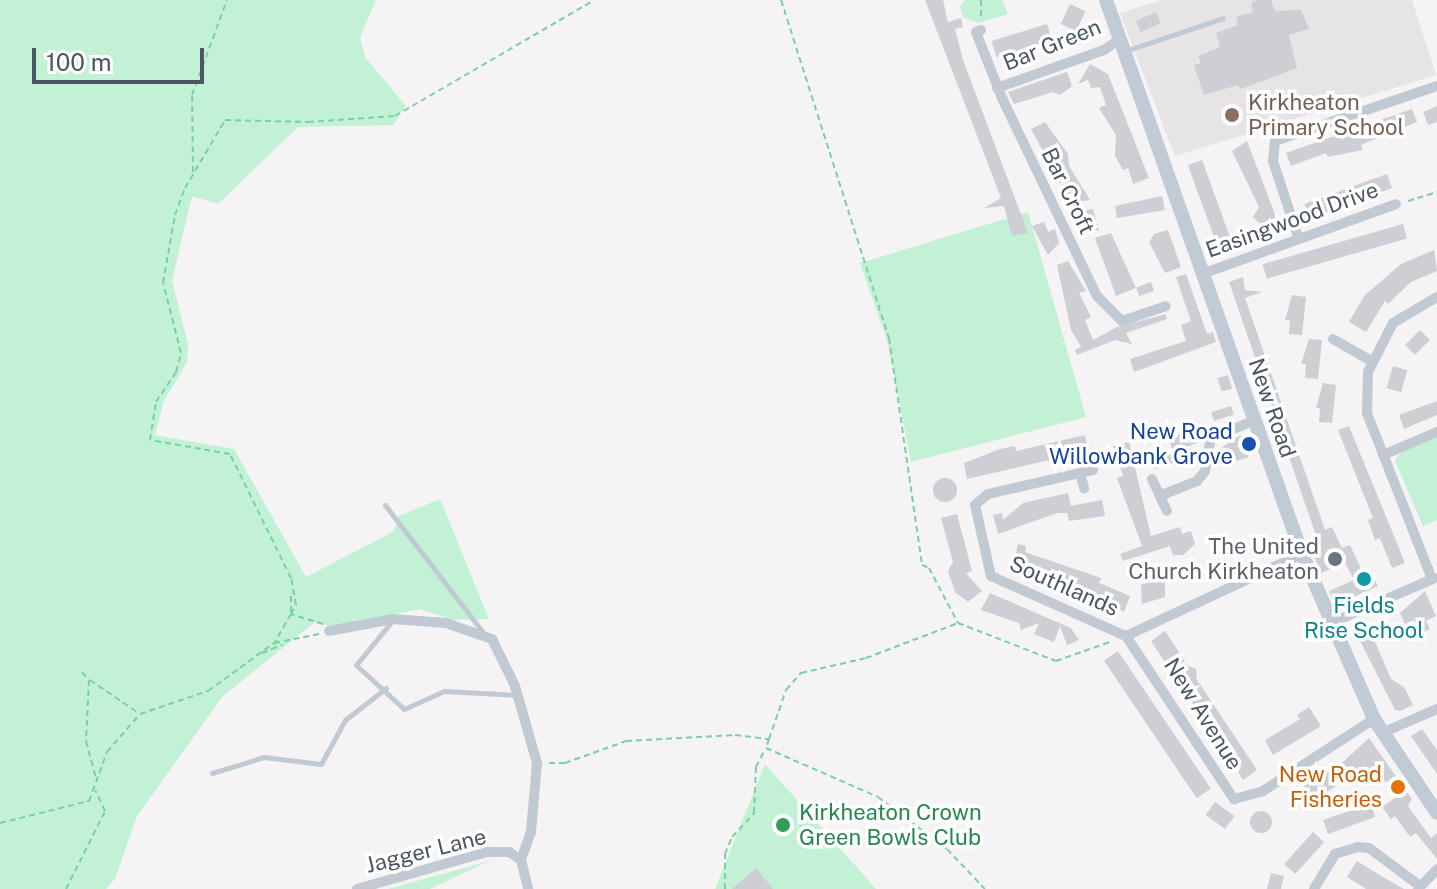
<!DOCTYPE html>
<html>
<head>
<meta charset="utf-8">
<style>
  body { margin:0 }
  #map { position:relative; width:1437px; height:889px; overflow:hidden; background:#f5f3f3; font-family:"Public Sans",sans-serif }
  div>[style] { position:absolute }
  .education>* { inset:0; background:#e6e4e5 }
  .green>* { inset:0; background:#c3f1d5 }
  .building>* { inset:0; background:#cdcfd5; transform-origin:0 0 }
  .round { border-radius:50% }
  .path>* { height:2px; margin-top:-1px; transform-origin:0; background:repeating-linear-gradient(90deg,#7ad0a6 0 6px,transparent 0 10px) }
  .lane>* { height:5px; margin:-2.5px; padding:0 2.5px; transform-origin:2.5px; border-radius:2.5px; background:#c1cad2 }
  .street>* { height:10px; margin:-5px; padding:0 5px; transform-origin:5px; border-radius:5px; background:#c1cad2 }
  .secondary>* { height:14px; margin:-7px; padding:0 7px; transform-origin:7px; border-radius:7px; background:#c1cbd6 }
  .dots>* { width:22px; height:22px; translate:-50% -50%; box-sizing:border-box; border:4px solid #fff; border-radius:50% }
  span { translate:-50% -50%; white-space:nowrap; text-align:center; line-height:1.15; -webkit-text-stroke:7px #fff; paint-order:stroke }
  .street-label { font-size:22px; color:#4a5661 }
  .education-label { font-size:22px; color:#785e54 }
  .left { translate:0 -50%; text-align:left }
  .transit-label { font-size:22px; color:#164399 }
  .right { translate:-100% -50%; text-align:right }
  .worship-label { font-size:22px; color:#5b616d }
  .culture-label { font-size:22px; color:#0d838f }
  .food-label { font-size:22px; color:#c56008 }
  .leisure-label { font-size:22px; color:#27864d }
  .scale { position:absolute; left:32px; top:48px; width:172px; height:36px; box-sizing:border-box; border:4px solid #4a5661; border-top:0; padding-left:10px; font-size:24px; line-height:28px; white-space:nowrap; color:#4a5661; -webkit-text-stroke:6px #fff; paint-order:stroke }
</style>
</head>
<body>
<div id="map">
  <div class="education">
    <i style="clip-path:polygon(1162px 0,1412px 0,1436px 75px,1175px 156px,1120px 13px)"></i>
  </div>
  <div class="green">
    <i style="clip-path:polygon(0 0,376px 0,360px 37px,365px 57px,406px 106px,393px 125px,298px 127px,218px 204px,192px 196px,172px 281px,188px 344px,187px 362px,163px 403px,155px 435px,234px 449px,306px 577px,393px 532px,399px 516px,440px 499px,489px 619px,453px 620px,420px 609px,333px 627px,315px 622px,223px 696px,137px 816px,115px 879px,106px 889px,0 889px)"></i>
    <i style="clip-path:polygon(965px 0,1002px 0,1008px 14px,978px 23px,963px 17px,960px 7px)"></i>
    <i style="clip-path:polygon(1028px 212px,1086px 417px,911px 462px,887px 340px,860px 263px)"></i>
    <i style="clip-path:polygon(1437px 438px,1437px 520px,1423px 526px,1395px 461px,1401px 452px)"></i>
    <i style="clip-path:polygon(765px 764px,876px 889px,715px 889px)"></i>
    <i style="clip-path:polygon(489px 861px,430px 889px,388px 889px)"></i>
  </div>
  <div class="building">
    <i style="clip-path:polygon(925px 0,943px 0,948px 22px,961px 18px,963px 27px,955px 29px,963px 60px,1028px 233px,1012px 236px,1004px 206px,984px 208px,1001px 198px)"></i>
    <i style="clip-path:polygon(1257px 0,1271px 0,1275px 11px,1301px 10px,1309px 29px,1289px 35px,1297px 68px,1241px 89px,1238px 85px,1204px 95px,1194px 65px,1201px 63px,1198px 56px,1220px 47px,1216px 33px,1238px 25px,1236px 17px,1253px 12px,1251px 3px)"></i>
    <i style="left:1070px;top:4px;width:17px;height:22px;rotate:25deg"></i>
    <i style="left:1156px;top:12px;width:12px;height:22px;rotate:66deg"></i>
    <i style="left:1047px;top:24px;width:17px;height:58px;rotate:73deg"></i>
    <i style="clip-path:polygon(1090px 64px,1108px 74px,1149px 178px,1133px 184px,1128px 168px,1123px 170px,1115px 156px,1116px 135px,1099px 108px,1106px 105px,1100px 87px,1091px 88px,1088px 80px,1078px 84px)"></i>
    <i style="clip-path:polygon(1067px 72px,1072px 86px,1060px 95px,1053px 92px,1014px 104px,1008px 92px)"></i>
    <i style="clip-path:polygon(1437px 106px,1437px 122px,1428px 125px,1423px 112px)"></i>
    <i style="clip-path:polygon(1412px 109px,1417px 122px,1361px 145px,1363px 150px,1328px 157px,1326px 153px,1291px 166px,1286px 153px)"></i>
    <i style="clip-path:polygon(1045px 122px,1068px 154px,1069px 166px,1090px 200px,1071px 203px,1031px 129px)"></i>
    <i style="clip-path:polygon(1247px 141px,1278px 222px,1264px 227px,1253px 217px,1259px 207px,1232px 151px)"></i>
    <i style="left:1202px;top:160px;width:83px;height:15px;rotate:70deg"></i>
    <i style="left:1387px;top:174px;width:15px;height:88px;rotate:70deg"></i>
    <i style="clip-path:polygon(1162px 196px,1165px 210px,1117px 218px,1115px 206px)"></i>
    <i style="clip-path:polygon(1093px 209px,1099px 230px,1089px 233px,1077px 212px)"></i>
    <i style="clip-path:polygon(1044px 222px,1048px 232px,1055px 229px,1059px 243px,1048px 255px,1032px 226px)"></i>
    <i style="left:1403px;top:224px;width:15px;height:146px;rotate:74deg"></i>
    <i style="clip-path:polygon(1168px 230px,1181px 267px,1165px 273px,1149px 242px,1154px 234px)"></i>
    <i style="clip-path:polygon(1111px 233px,1136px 288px,1116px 296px,1095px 238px)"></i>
    <i style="clip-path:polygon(1434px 250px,1437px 271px,1411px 282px,1388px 304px,1385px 301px,1366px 332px,1349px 322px,1365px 295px,1401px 264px)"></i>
    <i style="clip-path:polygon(1068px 261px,1086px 291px,1079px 293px,1091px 317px,1085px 320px,1093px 340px,1117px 327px,1166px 314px,1167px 319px,1126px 333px,1132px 344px,1115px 340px,1077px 355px,1075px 350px,1081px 347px,1071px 330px,1057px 265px)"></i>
    <i style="clip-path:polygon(1186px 274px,1207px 334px,1213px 332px,1216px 342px,1134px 372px,1130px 359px,1186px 341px,1181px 325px,1191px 321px,1176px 277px)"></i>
    <i style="clip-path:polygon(1243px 277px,1245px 290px,1262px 292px,1245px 298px,1325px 530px,1332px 527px,1342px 548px,1350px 545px,1364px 575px,1370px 572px,1378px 586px,1335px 605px,1329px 591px,1354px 580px,1345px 563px,1321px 573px,1313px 554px,1321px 550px,1229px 282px)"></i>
    <i style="left:1151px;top:282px;width:9px;height:16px;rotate:69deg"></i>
    <i style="clip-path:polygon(1292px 295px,1306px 297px,1302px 335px,1289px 334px,1290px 320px,1285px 320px)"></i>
    <i style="left:1420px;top:330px;width:14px;height:21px;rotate:45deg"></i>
    <i style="clip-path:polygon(1309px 339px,1322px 340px,1318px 379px,1305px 378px,1306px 364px,1301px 364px)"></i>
    <i style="left:1393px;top:366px;width:15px;height:23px;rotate:16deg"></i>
    <i style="left:1228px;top:375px;width:14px;height:11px;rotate:73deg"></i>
    <i style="clip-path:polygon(1323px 383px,1336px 385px,1332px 423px,1319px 422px,1320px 408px,1316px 408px)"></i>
    <i style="clip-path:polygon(1437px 401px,1437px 415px,1404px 429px,1399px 415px)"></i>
    <i style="left:1231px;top:406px;width:9px;height:21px;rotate:72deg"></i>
    <i style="clip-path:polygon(1349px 426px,1405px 563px,1392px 568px,1380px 538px,1375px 540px,1368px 520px,1373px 518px,1338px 430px)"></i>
    <i style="clip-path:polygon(1197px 427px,1202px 441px,1173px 452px,1166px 431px,1177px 438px,1181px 430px)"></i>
    <i style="clip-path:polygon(1085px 435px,1088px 451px,967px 479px,964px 463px,1000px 449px,1015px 446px,1016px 451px)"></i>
    <i style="clip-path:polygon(1241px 435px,1249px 457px,1236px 461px,1233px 452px,1222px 447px)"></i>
    <i style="clip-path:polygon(1129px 442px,1151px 536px,1180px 527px,1182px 534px,1191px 531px,1195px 544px,1183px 555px,1173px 555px,1170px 546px,1123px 561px,1120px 554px,1142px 546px,1117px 478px,1123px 476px,1113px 446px)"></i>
    <i style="left:1169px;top:450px;width:14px;height:19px;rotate:73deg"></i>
    <i class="round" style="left:933px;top:478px;width:24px;height:24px"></i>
    <i style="clip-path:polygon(1068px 493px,1071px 506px,1102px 500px,1105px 516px,1069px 521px,1067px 513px,1057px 513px,998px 534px,993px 515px,1002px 513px,1003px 520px,1023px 503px)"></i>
    <i style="clip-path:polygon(957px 514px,972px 571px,966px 573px,982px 591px,968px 602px,955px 592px,948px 571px,953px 562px,941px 518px)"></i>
    <i style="clip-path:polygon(1018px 544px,1026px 546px,1025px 552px,1101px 578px,1099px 583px,1130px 596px,1124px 612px,1084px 590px,1013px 565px)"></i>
    <i style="clip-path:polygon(1165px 577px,1165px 597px,1142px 604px,1141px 585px)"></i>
    <i style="clip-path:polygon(1425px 591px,1436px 616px,1426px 621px,1430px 629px,1420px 634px,1414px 620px,1405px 624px,1400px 613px)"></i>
    <i style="clip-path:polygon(990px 593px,1071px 628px,1079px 640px,1067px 645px,1060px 626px,1054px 642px,1034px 634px,1039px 623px,1021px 630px,1019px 623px,981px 610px)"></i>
    <i style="clip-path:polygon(1367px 623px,1391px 679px,1404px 687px,1413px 705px,1400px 711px,1395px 710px,1354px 629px)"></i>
    <i style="clip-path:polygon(1165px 631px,1188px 666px,1196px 669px,1197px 680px,1257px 770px,1243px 780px,1238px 772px,1243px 766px,1237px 770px,1151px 641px)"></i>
    <i style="left:1118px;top:651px;width:166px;height:17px;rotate:56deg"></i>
    <i style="clip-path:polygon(1309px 707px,1321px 726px,1273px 755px,1265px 740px,1300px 719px,1297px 715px)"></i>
    <i style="clip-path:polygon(1422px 729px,1437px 750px,1437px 774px,1411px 736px)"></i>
    <i style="clip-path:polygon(1369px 738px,1412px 799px,1408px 806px,1431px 838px,1437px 833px,1437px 859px,1416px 833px,1410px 837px,1395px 816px,1391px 819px,1382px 807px,1398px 796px,1387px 781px,1376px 783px,1366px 767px,1322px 795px,1316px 791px,1301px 801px,1295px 792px,1344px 761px)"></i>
    <i style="left:1215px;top:802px;width:24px;height:16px;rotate:36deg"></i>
    <i style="clip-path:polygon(1364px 806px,1372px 807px,1375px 817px,1328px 834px,1323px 820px)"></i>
    <i class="round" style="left:1250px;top:811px;width:22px;height:22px"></i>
    <i style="left:1313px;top:832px;width:15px;height:43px;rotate:42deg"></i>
    <i style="clip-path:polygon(1357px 861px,1383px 877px,1404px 889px,1366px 889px,1347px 877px)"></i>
    <i style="clip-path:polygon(756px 868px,773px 889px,732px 889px)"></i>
    <i style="clip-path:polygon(1271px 873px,1284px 876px,1281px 889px,1267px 889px)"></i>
  </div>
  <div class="path">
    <i style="left:781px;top:0;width:355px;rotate:72.3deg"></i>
    <i style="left:889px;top:338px;width:229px;rotate:81.7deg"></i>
    <i style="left:922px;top:565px;width:8px;rotate:23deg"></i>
    <i style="left:929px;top:568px;width:62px;rotate:62.2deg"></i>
    <i style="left:981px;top:0;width:19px;rotate:90deg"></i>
    <i style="left:193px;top:172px;width:77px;rotate:-90.7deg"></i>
    <i style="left:192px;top:95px;width:101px;rotate:-69.8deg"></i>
    <i style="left:1408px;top:201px;width:30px;rotate:-17deg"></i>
    <i style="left:291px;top:596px;width:18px;rotate:90deg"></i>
    <i style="left:291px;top:614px;width:34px;rotate:120deg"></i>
    <i style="left:274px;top:643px;width:46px;rotate:-11.3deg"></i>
    <i style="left:323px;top:624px;width:34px;rotate:-163deg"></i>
    <i style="left:291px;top:614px;width:10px;rotate:-61deg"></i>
    <i style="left:296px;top:605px;width:27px;rotate:-100deg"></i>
    <i style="left:291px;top:578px;width:138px;rotate:-116.2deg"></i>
    <i style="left:230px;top:454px;width:81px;rotate:-170.1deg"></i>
    <i style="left:150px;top:440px;width:38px;rotate:-81deg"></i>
    <i style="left:156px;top:402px;width:36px;rotate:-56deg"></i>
    <i style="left:176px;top:372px;width:20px;rotate:-75deg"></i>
    <i style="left:181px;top:353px;width:72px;rotate:-104.4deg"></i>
    <i style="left:163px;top:283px;width:69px;rotate:-80deg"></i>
    <i style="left:175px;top:215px;width:29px;rotate:-70deg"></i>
    <i style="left:185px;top:188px;width:79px;rotate:-59.5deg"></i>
    <i style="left:225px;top:120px;width:83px;rotate:1.4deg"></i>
    <i style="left:308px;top:122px;width:87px;rotate:-3.9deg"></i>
    <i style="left:395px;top:116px;width:230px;rotate:-30.2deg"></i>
    <i style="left:262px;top:653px;width:22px;rotate:-22deg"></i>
    <i style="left:82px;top:672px;width:11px;rotate:49deg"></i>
    <i style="left:89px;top:680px;width:61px;rotate:92.8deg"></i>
    <i style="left:86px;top:741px;width:42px;rotate:75deg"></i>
    <i style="left:90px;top:680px;width:60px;rotate:34.2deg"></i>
    <i style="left:769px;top:739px;width:52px;rotate:-70.9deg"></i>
    <i style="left:786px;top:690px;width:23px;rotate:-49deg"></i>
    <i style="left:801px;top:673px;width:67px;rotate:-13deg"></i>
    <i style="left:866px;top:658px;width:98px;rotate:-20.8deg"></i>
    <i style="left:958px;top:623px;width:105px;rotate:21.2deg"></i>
    <i style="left:1056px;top:661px;width:57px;rotate:-19.4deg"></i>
    <i style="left:549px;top:763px;width:16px"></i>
    <i style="left:565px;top:763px;width:65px;rotate:-19.8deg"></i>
    <i style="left:626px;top:741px;width:109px;rotate:-3.2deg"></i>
    <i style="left:735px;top:735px;width:34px;rotate:7deg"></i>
    <i style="left:769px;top:739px;width:9px;rotate:108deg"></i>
    <i style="left:766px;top:748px;width:122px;rotate:23.6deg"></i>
    <i style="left:878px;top:797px;width:86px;rotate:37deg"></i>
    <i style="left:947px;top:849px;width:55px;rotate:46.5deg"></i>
    <i style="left:0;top:823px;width:92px;rotate:-13.9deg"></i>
    <i style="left:89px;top:801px;width:52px;rotate:-69.8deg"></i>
    <i style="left:107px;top:752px;width:50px;rotate:-49deg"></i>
    <i style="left:140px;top:714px;width:72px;rotate:-18.7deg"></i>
    <i style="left:208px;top:691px;width:82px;rotate:-36deg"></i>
    <i style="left:66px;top:889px;width:87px;rotate:-63.4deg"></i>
    <i style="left:105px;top:811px;width:23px;rotate:-115deg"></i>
    <i style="left:725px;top:889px;width:35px;rotate:-90deg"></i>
    <i style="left:725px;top:854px;width:18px;rotate:-68deg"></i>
    <i style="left:732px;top:837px;width:33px;rotate:-47deg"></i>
    <i style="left:754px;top:813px;width:46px;rotate:-87.5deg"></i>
    <i style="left:756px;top:767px;width:20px;rotate:-63deg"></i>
  </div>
  <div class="lane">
    <i style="left:1125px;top:51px;width:103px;rotate:-18.6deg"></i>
    <i style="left:385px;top:505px;width:159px;rotate:52.4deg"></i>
    <i style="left:392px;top:621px;width:57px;rotate:129.3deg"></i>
    <i style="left:356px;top:665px;width:65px;rotate:42.5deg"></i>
    <i style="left:404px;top:709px;width:44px;rotate:-24.2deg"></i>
    <i style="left:444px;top:691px;width:73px;rotate:3.1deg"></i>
    <i style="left:212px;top:773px;width:54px;rotate:-17.1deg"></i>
    <i style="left:264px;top:757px;width:57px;rotate:7deg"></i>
    <i style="left:321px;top:764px;width:50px;rotate:-61.4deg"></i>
    <i style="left:345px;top:720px;width:52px;rotate:-38deg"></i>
  </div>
  <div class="street">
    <i style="left:981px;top:30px;width:5px;rotate:158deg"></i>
    <i style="left:976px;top:32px;width:71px;rotate:68.5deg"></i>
    <i style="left:1002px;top:98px;width:220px;rotate:64.4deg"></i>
    <i style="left:1097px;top:296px;width:35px;rotate:45deg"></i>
    <i style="left:1122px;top:321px;width:46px;rotate:-18.8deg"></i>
    <i style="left:997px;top:88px;width:114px;rotate:-19.6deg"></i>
    <i style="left:1104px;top:50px;width:19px;rotate:-35deg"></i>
    <i style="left:1298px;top:237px;width:80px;rotate:-108.2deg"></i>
    <i style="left:1273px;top:161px;width:20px;rotate:-84deg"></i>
    <i style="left:1275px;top:141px;width:171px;rotate:-18.8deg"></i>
    <i style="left:1202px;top:274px;width:206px;rotate:-19.8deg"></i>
    <i style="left:1333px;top:339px;width:46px;rotate:29.9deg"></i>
    <i style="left:1383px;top:455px;width:59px;rotate:-23.1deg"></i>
    <i style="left:1093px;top:470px;width:108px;rotate:167.1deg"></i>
    <i style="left:988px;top:494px;width:17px;rotate:140deg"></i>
    <i style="left:975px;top:505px;width:73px;rotate:77.3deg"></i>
    <i style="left:991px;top:576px;width:148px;rotate:24deg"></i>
    <i style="left:1126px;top:636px;width:196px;rotate:56.5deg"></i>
    <i style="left:1234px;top:799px;width:30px;rotate:-15deg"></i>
    <i style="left:1263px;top:791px;width:132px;rotate:-33deg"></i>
    <i style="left:1080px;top:473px;width:16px;rotate:75deg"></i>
    <i style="left:1152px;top:479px;width:35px;rotate:65deg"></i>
    <i style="left:1162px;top:495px;width:38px;rotate:-22deg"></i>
    <i style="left:1197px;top:481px;width:13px;rotate:-51deg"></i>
    <i style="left:1205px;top:471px;width:34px;rotate:-80deg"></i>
    <i style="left:1211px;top:438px;width:45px;rotate:-22deg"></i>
    <i style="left:1432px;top:579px;width:178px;rotate:-111.4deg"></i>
    <i style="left:1367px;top:413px;width:41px;rotate:-88.6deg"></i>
    <i style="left:1368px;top:372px;width:55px;rotate:-63deg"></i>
    <i style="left:1393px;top:323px;width:51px;rotate:-30.6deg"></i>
    <i style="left:1331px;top:623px;width:113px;rotate:-23.4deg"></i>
    <i style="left:329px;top:631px;width:65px;rotate:-10.6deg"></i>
    <i style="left:393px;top:619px;width:53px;rotate:4.3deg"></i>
    <i style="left:446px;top:623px;width:49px;rotate:19.2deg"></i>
    <i style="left:492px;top:639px;width:52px;rotate:63.9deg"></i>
    <i style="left:515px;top:686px;width:80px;rotate:74.1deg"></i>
    <i style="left:537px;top:763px;width:69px;rotate:95deg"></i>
    <i style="left:531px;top:832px;width:30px;rotate:110deg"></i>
    <i style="left:1126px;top:636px;width:194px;rotate:-25deg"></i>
    <i style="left:1384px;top:732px;width:58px;rotate:-23.5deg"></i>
    <i style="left:357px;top:889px;width:135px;rotate:-15.9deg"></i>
    <i style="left:487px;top:852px;width:22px"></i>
    <i style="left:509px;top:852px;width:14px;rotate:34deg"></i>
    <i style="left:521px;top:860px;width:30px;rotate:76deg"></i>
    <i style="left:1314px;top:889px;width:41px;rotate:-59deg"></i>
    <i style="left:1335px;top:854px;width:24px;rotate:-17deg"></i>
    <i style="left:1358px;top:847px;width:11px;rotate:5deg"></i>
    <i style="left:1369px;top:848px;width:64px;rotate:36.7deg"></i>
    <i style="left:1418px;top:889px;width:28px;rotate:-46deg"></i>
  </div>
  <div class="secondary">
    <i style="left:1106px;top:0;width:588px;rotate:70.52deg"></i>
    <i style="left:1302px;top:554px;width:180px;rotate:66.4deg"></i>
    <i style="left:1374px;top:719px;width:113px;rotate:56.2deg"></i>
  </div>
  <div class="dots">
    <i style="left:1232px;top:115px;background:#8d6e63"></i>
    <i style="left:1249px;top:444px;background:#1a4fb4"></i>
    <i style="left:1335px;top:559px;background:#6b7280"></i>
    <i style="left:1364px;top:579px;background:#0f9aa8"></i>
    <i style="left:1398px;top:787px;background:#e8710a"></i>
    <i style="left:783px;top:825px;background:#2e9e5b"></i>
  </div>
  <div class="street-label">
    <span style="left:1052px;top:45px;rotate:-22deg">Bar Green</span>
    <span style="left:1068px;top:191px;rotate:64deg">Bar Croft</span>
    <span style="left:1292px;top:220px;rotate:-20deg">Easingwood Drive</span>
    <span style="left:1272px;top:408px;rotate:71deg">New Road</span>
    <span style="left:1064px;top:586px;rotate:24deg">Southlands</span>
    <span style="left:1203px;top:714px;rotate:58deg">New Avenue</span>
    <span style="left:426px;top:851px;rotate:-14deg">Jagger Lane</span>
  </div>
  <div class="education-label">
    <span class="left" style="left:1248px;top:115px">Kirkheaton<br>Primary School</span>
  </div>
  <div class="transit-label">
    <span class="right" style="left:1233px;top:444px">New Road<br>Willowbank Grove</span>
  </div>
  <div class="worship-label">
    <span class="right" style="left:1319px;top:559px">The United<br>Church Kirkheaton</span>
  </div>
  <div class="culture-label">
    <span style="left:1364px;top:618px">Fields<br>Rise School</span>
  </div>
  <div class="food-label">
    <span class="right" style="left:1382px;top:787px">New Road<br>Fisheries</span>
  </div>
  <div class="leisure-label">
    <span class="left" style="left:799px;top:825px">Kirkheaton Crown<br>Green Bowls Club</span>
  </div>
  <div class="scale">100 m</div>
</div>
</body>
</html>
